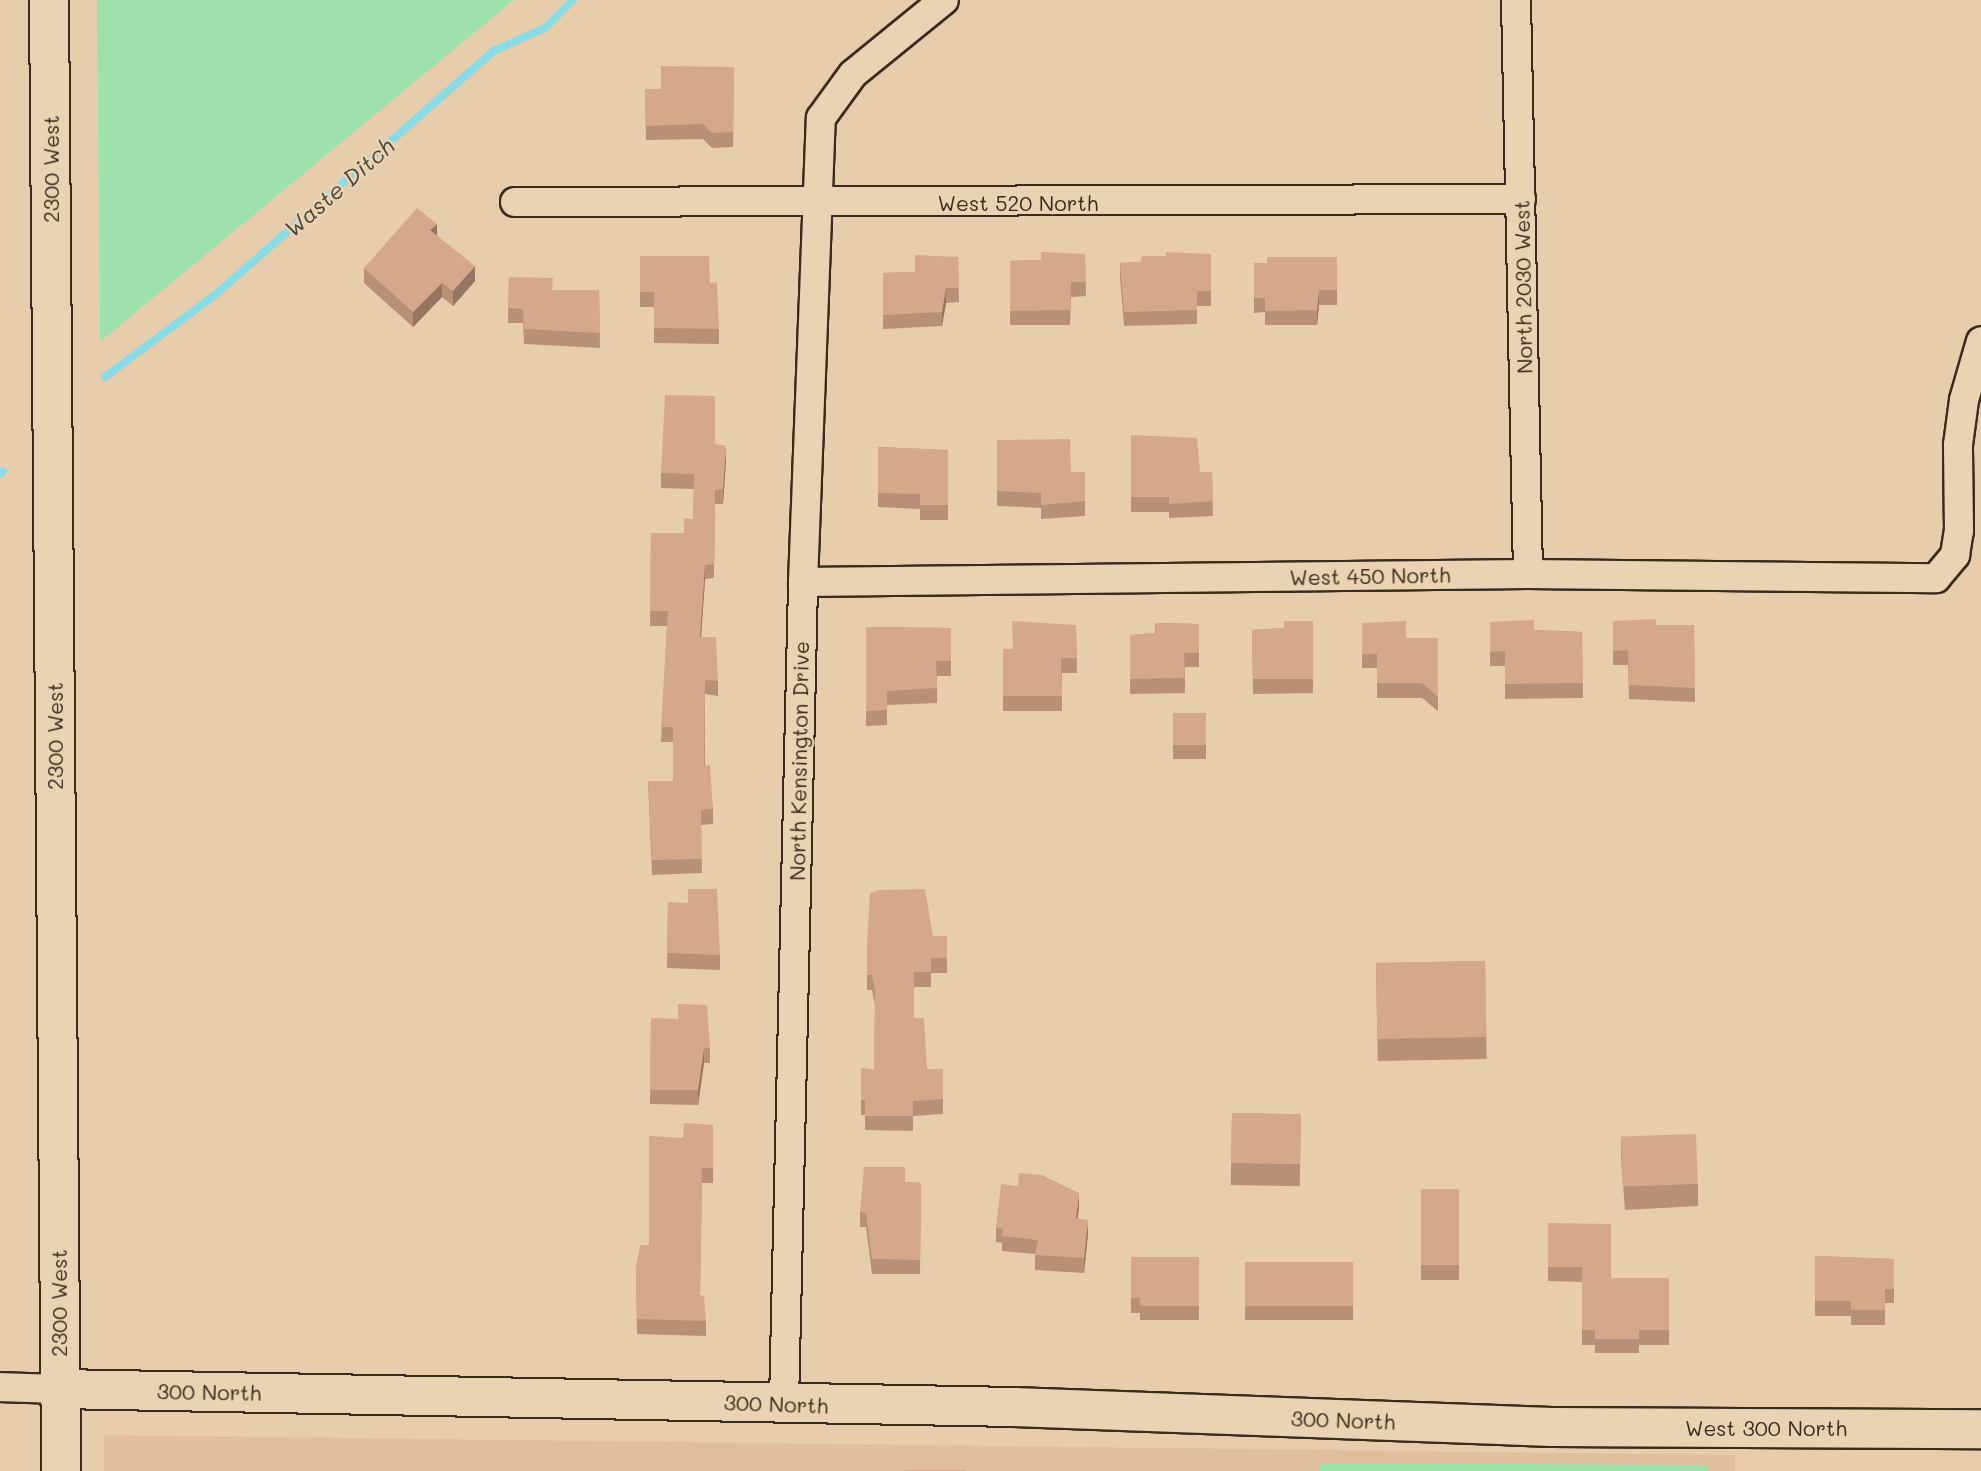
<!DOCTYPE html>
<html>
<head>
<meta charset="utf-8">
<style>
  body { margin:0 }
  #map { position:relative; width:1981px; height:1471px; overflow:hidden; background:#e8cdac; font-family:Mali,sans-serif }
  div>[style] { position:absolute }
  .built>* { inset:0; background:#e0bf9f }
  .green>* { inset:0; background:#9fe1ac }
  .stream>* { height:8px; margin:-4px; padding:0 4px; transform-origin:4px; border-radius:4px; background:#8adbe3 }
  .roads { filter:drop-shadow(2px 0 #3b2a1e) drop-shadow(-2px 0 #3b2a1e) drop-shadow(0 2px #3b2a1e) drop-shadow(0 -2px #3b2a1e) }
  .street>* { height:28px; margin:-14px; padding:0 14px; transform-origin:14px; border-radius:14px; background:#e9d3b2 }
  .secondary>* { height:38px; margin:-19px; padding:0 19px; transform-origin:19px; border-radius:19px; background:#e9d3b2 }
  .wall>* { inset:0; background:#b89078; transform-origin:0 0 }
  .shaded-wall>* { inset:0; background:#967661 }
  .building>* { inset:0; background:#d6a88b; transform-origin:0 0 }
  span { translate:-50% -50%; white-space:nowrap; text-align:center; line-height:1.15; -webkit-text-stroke:5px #e9d3b2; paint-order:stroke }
  .street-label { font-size:21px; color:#3b2a1e }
  .water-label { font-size:23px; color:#47453c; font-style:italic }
</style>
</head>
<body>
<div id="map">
  <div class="built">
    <i style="clip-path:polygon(104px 1435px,1735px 1455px,1735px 1471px,104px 1471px)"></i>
  </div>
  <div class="green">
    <i style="clip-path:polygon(97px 0,514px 0,100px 342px)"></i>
    <i style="clip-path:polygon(1320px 1463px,1708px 1465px,1708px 1471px,1320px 1471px)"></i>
  </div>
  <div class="stream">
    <i style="left:105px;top:377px;width:137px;rotate:-36.7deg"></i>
    <i style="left:215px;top:295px;width:371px;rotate:-41.2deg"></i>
    <i style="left:494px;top:51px;width:56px;rotate:-24.3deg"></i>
    <i style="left:545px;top:28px;width:40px;rotate:-45deg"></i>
    <i style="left:0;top:474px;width:4px;rotate:-45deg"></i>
  </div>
  <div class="roads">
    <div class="street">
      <i style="left:1516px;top:0;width:574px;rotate:88.8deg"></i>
      <i style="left:515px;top:202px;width:1006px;rotate:-0.17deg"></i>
      <i style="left:803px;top:582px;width:725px;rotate:-0.63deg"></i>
      <i style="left:1528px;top:574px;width:408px;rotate:0.6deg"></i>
      <i style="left:1936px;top:578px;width:30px;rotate:-50deg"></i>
      <i style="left:1955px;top:555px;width:24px;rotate:-81deg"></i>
      <i style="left:1959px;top:531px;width:86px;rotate:-90.7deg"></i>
      <i style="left:1958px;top:445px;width:45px;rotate:-82.4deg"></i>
      <i style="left:1964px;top:400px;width:61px;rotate:-73.9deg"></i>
      <i style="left:0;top:1387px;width:59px;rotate:1.9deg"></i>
      <i style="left:784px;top:1403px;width:821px;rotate:-88.67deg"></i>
      <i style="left:803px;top:582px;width:464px;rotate:-87.8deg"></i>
      <i style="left:821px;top:118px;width:54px;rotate:-54deg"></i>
      <i style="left:853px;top:74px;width:117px;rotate:-39.1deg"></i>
    </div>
    <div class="secondary">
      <i style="left:49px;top:0;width:1471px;rotate:89.53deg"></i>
      <i style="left:59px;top:1389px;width:955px;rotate:1.08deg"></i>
      <i style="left:1014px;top:1407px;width:538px;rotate:2.13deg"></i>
      <i style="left:1552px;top:1427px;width:429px;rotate:0.3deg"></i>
    </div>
  </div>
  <div class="wall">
    <i style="clip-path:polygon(734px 67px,733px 147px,712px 148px,703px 139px,646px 140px,645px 89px,661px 89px)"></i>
    <i style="clip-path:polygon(437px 235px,475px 281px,453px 306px,442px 297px,413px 327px,364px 283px,364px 268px)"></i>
    <i style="clip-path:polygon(1085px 254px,1086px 296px,1071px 297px,1070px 325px,1010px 325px,1010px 261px,1041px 260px)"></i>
    <i style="clip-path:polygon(1211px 254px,1211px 306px,1197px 306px,1197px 324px,1124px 326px,1120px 278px,1120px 263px,1141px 262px,1166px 256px)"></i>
    <i style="clip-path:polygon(640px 256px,710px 283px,719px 329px,719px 344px,654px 343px,654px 307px,640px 307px)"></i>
    <i style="clip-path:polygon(958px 257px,959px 302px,946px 303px,942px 326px,883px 329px,883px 273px,915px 272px)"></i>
    <i style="clip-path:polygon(1337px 257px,1337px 305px,1319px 305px,1317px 325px,1265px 325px,1265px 312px,1254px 313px,1254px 263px,1267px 263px)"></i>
    <i style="clip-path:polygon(509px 277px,553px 290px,599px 290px,600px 348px,524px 344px,523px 323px,508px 323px)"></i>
    <i style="clip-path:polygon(1131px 435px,1200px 472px,1212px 472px,1213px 516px,1169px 518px,1169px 512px,1131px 512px)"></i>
    <i style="clip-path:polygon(997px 440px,1071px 472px,1085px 472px,1085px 516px,1041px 519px,1041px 508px,997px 506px)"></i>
    <i style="clip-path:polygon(715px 444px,726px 461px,723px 504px,715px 504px,714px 578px,705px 579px,701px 637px,718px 681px,718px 696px,705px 694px,705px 766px,713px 809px,713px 824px,701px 825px,702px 873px,652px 875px,648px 781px,673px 781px,673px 742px,661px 742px,667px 626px,650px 626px,651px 533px,684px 533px,693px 519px,694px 489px,661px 488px,661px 473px)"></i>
    <i style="clip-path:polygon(878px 447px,948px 450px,948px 520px,920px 520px,920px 509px,878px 507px)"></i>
    <i style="clip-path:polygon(1313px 621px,1313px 693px,1253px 694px,1252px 630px,1284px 628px)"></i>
    <i style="clip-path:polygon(1613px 621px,1656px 625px,1694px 625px,1695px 702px,1629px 699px,1628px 665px,1613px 665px)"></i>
    <i style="clip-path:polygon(1490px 622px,1534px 630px,1582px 632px,1583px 698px,1505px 699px,1505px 666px,1490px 666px)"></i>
    <i style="clip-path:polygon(1155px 623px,1199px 624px,1199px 667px,1185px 667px,1185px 693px,1130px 694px,1130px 635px,1155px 633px)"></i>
    <i style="clip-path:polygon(1362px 623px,1406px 638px,1438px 638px,1438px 711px,1422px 698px,1377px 698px,1377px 668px,1362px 668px)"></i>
    <i style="clip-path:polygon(1076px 625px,1077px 673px,1062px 673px,1062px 711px,1003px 711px,1003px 649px,1012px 649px)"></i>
    <i style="clip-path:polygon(866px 627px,951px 628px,951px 676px,937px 676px,937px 703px,887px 705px,887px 725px,866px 726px)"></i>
    <i style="left:1173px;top:713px;width:33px;height:46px"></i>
    <i style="clip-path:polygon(668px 902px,720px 955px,720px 970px,667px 968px)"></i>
    <i style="clip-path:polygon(933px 936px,947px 936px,947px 973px,931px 973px,931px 987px,914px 987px,914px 1018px,927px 1069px,943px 1069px,943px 1114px,913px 1116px,913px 1131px,865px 1130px,865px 1115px,861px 1115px,861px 1068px,874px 1070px,875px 1005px,872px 990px,867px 990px,867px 943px)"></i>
    <i style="left:1485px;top:961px;width:98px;height:109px;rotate:89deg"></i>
    <i style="clip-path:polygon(651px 1018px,710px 1048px,710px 1063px,704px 1063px,698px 1105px,650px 1104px)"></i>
    <i style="left:1232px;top:1113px;width:69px;height:72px;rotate:1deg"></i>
    <i style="clip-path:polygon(713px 1125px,713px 1183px,702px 1183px,700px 1296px,706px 1321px,706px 1336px,637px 1334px,636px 1267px,649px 1245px,683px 1138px)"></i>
    <i style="clip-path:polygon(1621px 1137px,1698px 1184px,1698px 1206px,1625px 1210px,1621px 1158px)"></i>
    <i style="clip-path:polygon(905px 1182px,921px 1183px,920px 1274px,872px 1274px,866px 1227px,860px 1227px,860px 1212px)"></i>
    <i style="left:1421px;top:1189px;width:38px;height:91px"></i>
    <i style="clip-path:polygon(1079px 1208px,1077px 1219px,1088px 1234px,1084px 1273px,1035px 1270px,1035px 1254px,1002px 1251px,1002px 1243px,996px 1242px,996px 1228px)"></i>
    <i style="clip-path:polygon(1548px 1223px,1611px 1278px,1669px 1278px,1669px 1345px,1639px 1345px,1639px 1353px,1595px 1353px,1595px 1345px,1582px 1345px,1582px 1282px,1548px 1281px)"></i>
    <i style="clip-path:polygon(1815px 1256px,1894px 1259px,1894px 1303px,1885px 1303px,1885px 1325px,1851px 1325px,1851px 1316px,1815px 1316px)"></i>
    <i style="clip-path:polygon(1131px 1257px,1199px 1257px,1199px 1320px,1140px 1320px,1140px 1313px,1131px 1313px)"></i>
    <i style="left:1245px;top:1262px;width:108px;height:58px"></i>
  </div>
  <div class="shaded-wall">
    <i style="clip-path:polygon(437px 224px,437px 239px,430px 230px)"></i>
    <i style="clip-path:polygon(475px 266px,475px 281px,453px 306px,453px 291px)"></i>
    <i style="clip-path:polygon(442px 283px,442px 297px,413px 327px,413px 312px)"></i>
    <i style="clip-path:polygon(946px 288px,946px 303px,942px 326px,942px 312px)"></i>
    <i style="clip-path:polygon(1319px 290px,1319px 305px,1317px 325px,1317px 310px)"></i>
    <i style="clip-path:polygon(726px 446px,726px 461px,723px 504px,723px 489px)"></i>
    <i style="clip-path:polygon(705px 565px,705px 579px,700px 651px,700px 637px)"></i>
    <i style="clip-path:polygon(704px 1048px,704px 1063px,698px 1105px,698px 1090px)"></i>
    <i style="clip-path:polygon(1079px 1193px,1079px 1208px,1076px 1233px,1076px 1218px)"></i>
    <i style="clip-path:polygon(1088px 1220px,1088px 1234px,1084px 1273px,1084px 1258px)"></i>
  </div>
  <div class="building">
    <i style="clip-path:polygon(661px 66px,734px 67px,733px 132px,712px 133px,703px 124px,646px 126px,645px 89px,661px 89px)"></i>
    <i style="clip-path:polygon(417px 208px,437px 224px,430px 230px,475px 266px,453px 291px,442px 283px,413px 312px,364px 268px)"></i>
    <i style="clip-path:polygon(1041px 252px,1085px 254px,1086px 282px,1071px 282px,1070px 310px,1010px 311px,1010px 261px,1041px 260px)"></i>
    <i style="clip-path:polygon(1166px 252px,1211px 254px,1211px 291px,1197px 291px,1197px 310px,1124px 312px,1120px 263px,1141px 262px,1142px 256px,1166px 256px)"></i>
    <i style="clip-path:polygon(915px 255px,958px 257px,959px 288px,946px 288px,942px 312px,883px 315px,883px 273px,915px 272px)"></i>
    <i style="clip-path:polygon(640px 256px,709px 256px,710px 283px,717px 282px,719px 329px,654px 328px,654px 292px,640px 292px)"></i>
    <i style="clip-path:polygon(1267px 257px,1337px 257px,1337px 290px,1319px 290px,1317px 310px,1265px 311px,1265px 298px,1254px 298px,1254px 263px,1267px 263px)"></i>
    <i style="clip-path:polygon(509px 277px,553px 278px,552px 290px,599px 290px,600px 333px,524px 329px,523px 309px,508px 308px)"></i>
    <i style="clip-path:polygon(665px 395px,715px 396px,715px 444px,726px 446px,723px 489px,715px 490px,714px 564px,705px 565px,700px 637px,716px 637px,718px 681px,705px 680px,704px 766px,710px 765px,713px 809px,701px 810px,702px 859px,652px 860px,648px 781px,673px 781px,673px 727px,661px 727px,668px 611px,650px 611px,651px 533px,684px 533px,684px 518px,693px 519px,694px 474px,661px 473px)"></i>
    <i style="clip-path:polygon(1131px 435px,1197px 438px,1200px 472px,1212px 472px,1213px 501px,1169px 504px,1169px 497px,1131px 497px)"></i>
    <i style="clip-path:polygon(1070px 439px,1071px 472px,1085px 472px,1085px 501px,1041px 505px,1041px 493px,997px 491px,997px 440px)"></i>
    <i style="clip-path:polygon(878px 447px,948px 450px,948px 505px,920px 505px,920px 494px,878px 493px)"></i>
    <i style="clip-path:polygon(1656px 619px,1656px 625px,1694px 625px,1695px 688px,1629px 685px,1628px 650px,1613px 651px,1613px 621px)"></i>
    <i style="clip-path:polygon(1534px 620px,1534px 630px,1582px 632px,1583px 683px,1505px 684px,1505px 651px,1490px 652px,1490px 622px)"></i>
    <i style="clip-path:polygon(1012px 621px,1076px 625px,1077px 658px,1061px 658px,1062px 696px,1003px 696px,1003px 649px,1013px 649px)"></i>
    <i style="clip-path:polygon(1284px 621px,1313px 621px,1313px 679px,1253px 679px,1252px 630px,1284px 628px)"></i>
    <i style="clip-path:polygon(1406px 621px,1406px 638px,1438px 638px,1438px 697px,1422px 683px,1377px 683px,1377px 654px,1362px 654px,1362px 623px)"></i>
    <i style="clip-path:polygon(1155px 623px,1199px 624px,1199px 653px,1184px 653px,1185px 678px,1130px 679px,1130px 635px,1156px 633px)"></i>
    <i style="clip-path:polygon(866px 627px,951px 628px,951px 661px,936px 661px,937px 688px,887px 691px,887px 710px,866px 711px)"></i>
    <i style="left:1173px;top:713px;width:33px;height:32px"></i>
    <i style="clip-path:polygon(688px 889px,717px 889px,720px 955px,667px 953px,668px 902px,688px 903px)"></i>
    <i style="clip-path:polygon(925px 889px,933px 936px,947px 936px,947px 958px,931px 958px,931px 972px,914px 972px,914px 1018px,924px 1018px,927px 1069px,943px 1069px,943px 1099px,913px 1101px,913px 1116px,865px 1116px,865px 1100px,861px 1100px,861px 1068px,874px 1070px,875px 991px,872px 975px,867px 975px,867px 943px,870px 893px,879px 890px)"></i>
    <i style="left:1485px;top:961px;width:76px;height:109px;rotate:89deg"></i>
    <i style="clip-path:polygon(678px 1004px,707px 1005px,710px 1048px,704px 1048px,698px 1090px,650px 1090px,651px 1018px,678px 1019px)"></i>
    <i style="left:1232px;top:1113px;width:69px;height:50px;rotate:1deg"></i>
    <i style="clip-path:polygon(684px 1123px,713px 1125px,713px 1168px,702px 1168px,700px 1295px,704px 1296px,706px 1321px,637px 1319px,636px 1267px,640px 1245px,649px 1245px,649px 1136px,683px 1138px)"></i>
    <i style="left:1696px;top:1134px;width:50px;height:75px;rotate:88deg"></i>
    <i style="clip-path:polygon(864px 1167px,905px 1167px,905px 1182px,921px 1183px,920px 1260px,872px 1259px,866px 1213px,860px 1212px)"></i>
    <i style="clip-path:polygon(1019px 1173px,1042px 1175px,1079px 1193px,1076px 1218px,1088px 1220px,1084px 1258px,1035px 1255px,1038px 1240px,1002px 1236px,1003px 1229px,996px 1228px,1001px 1184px,1018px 1186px)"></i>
    <i style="left:1421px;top:1189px;width:38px;height:76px"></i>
    <i style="clip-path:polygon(1548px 1223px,1611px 1224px,1611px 1278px,1669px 1278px,1669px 1330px,1639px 1330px,1639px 1339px,1595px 1339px,1595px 1330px,1582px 1330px,1582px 1267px,1548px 1267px)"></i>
    <i style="clip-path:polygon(1815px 1256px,1894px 1259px,1894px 1289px,1885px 1289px,1885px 1310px,1851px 1310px,1851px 1301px,1815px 1301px)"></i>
    <i style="clip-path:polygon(1131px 1257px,1199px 1257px,1199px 1306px,1140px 1306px,1140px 1298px,1131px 1298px)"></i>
    <i style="left:1245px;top:1262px;width:108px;height:44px"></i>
    <i style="left:905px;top:1470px;width:61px;height:1px"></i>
  </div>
  <div class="street-label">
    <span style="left:51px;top:169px;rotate:-90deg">2300 West</span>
    <span style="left:1018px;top:203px">West 520 North</span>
    <span style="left:1523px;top:287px;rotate:-91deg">North 2030 West</span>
    <span style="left:1370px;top:576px;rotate:-1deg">West 450 North</span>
    <span style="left:55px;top:736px;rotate:-90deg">2300 West</span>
    <span style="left:799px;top:761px;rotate:-89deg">North Kensington Drive</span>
    <span style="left:59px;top:1303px;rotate:-90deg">2300 West</span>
    <span style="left:209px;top:1392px;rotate:1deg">300 North</span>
    <span style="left:776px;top:1404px;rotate:2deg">300 North</span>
    <span style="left:1343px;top:1420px;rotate:2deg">300 North</span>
    <span style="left:1766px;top:1428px">West 300 North</span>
  </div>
  <div class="water-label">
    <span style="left:339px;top:187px;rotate:-41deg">Waste Ditch</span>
  </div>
</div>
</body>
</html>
